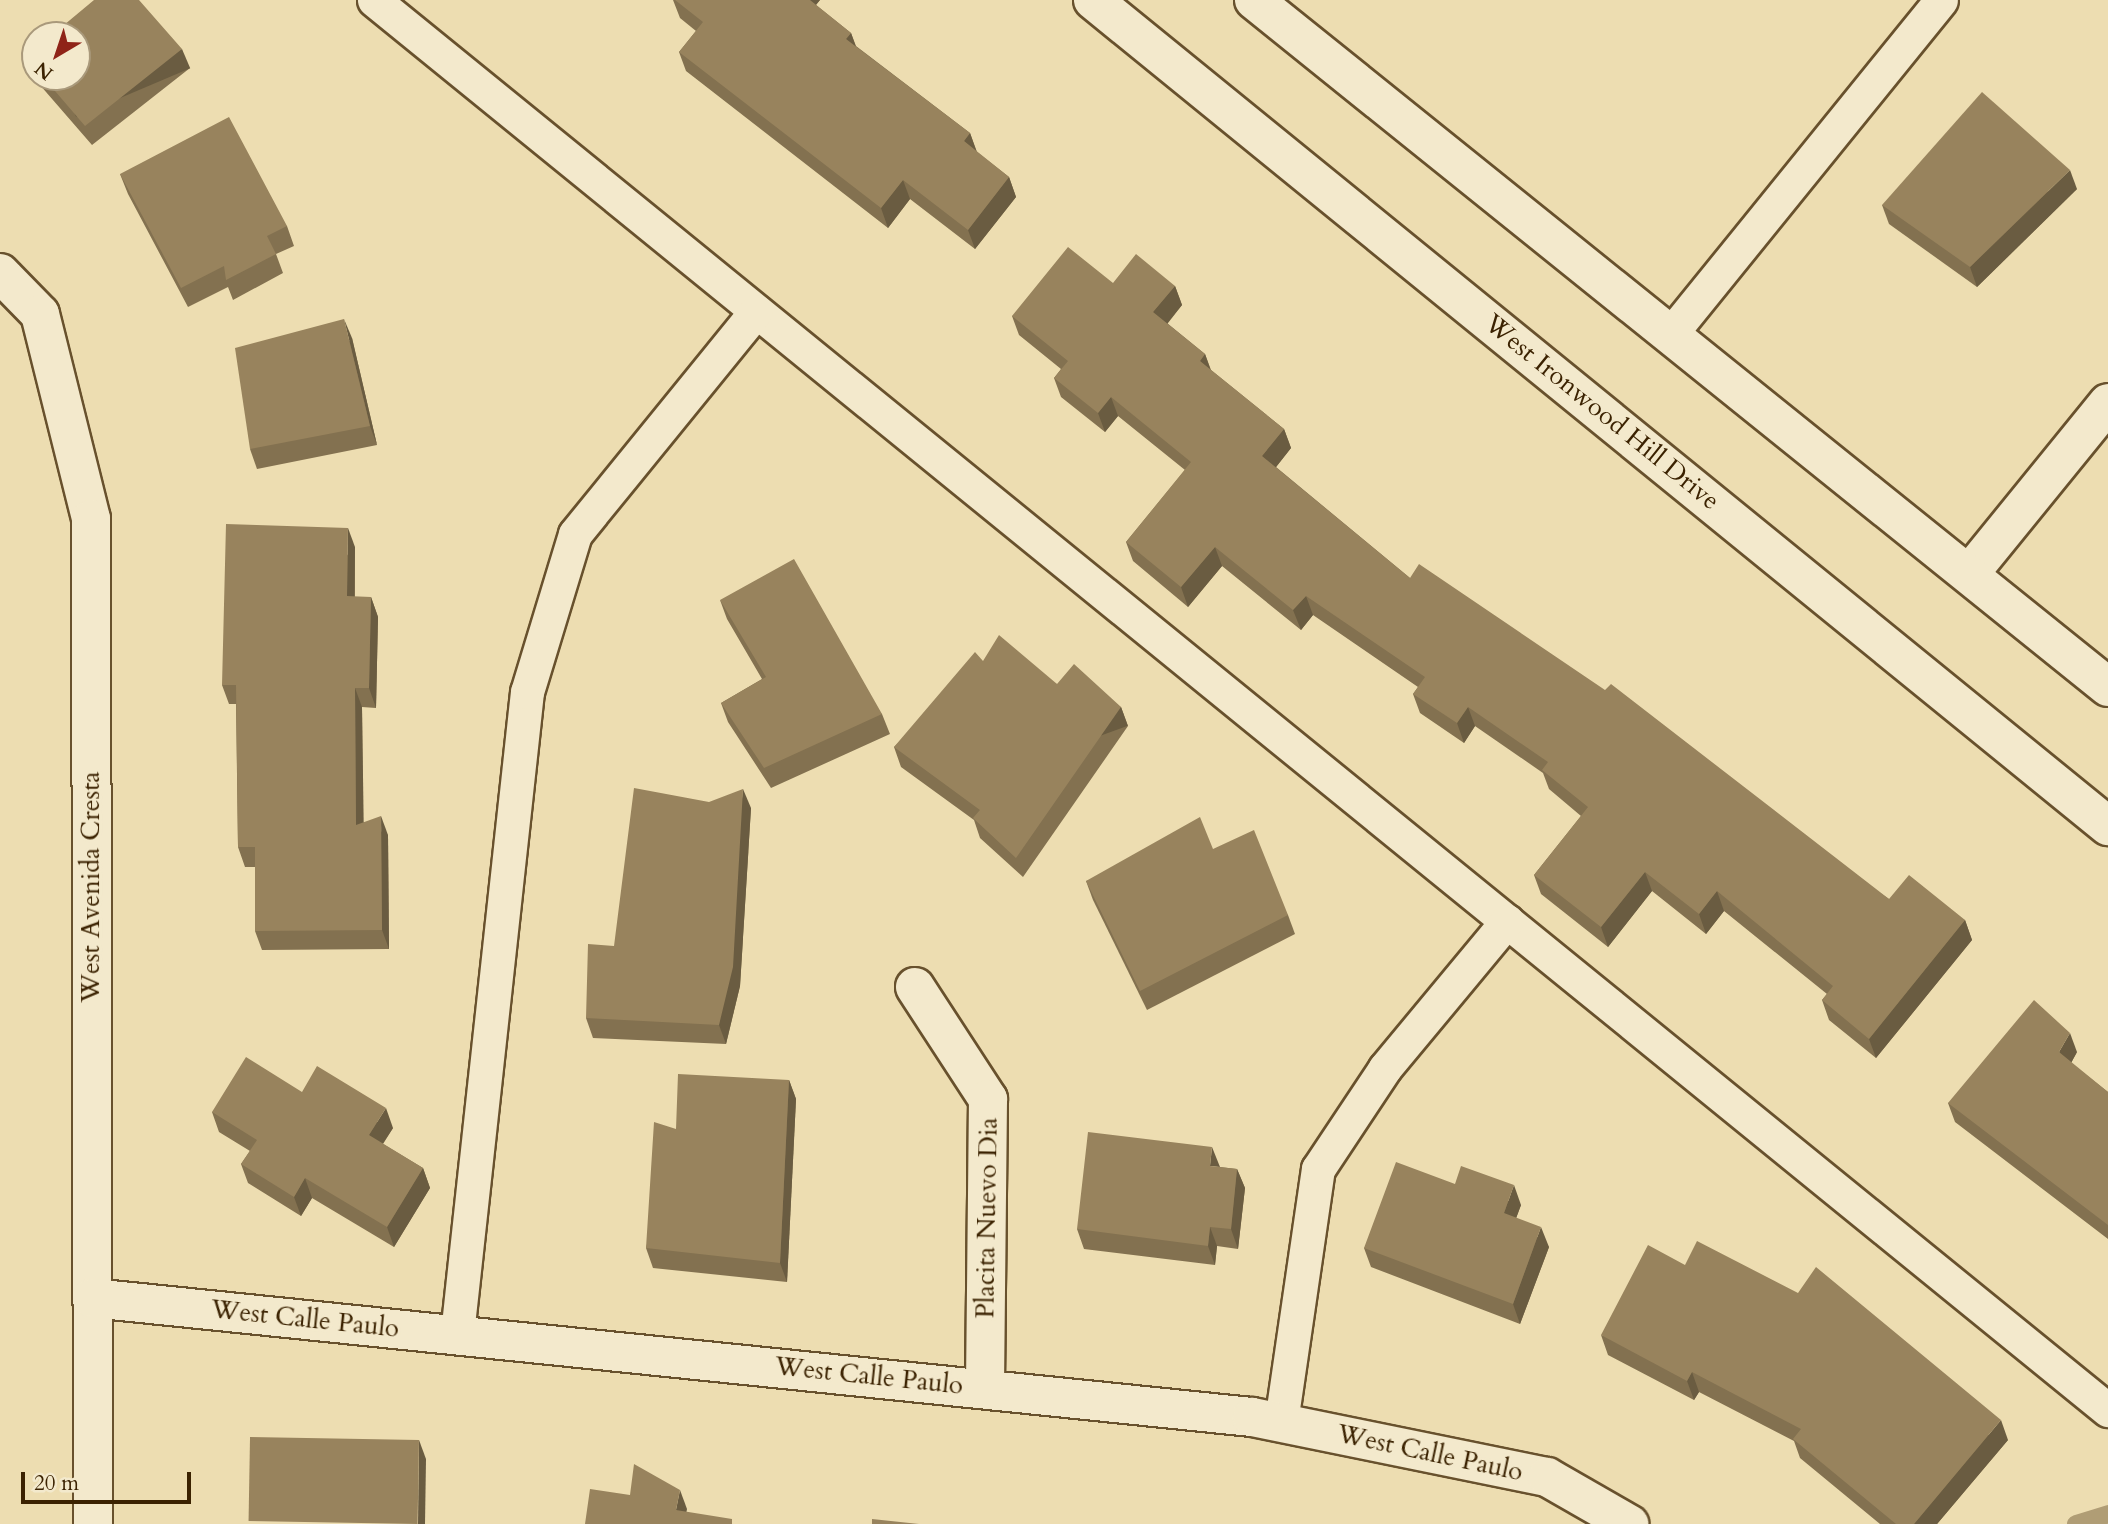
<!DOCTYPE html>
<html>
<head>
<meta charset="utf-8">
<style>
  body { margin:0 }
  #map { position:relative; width:2108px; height:1524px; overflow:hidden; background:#edddb1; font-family:Cardo,serif }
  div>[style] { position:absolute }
  .stream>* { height:18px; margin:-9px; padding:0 9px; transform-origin:9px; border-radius:9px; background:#b09d75 }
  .roads { filter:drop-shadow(2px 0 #68512d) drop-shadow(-2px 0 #68512d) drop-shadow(0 2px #68512d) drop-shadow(0 -2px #68512d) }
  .service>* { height:33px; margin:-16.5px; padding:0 16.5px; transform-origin:16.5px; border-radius:16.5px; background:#f3e9cc }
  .minor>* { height:38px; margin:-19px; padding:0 19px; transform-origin:19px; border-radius:19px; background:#f3e9cc }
  .tertiary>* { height:38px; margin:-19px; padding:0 19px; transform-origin:19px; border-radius:19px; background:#f3e9cc }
  .wall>* { inset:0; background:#837150 }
  .shaded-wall>* { inset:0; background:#6a5c41; transform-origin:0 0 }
  .building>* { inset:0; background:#98835d; transform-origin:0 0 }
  span { translate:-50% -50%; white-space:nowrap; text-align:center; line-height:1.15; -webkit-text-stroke:5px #f3e9cc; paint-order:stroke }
  .street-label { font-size:26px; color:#3b2201 }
  .north { position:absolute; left:21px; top:21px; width:70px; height:70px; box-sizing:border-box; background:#f3e9cc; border:2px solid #a9997b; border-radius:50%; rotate:219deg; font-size:19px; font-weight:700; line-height:28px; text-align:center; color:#3b2201 }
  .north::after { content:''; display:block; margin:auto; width:24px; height:32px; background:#8f2418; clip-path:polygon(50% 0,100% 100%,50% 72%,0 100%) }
  .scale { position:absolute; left:21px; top:1472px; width:170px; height:32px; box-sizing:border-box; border:4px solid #3b2201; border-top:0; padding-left:9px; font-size:21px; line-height:24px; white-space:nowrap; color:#3b2201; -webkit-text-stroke:5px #f3e9cc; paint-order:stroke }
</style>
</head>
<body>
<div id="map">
  <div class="stream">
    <i style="left:2076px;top:1524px;width:34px;rotate:-17deg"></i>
  </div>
  <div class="roads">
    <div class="service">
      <i style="left:374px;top:0;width:2235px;rotate:39.12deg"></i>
      <i style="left:1669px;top:336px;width:432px;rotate:-51deg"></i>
      <i style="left:457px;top:1334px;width:646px;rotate:-83.78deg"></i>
      <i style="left:527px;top:692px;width:165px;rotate:-73.1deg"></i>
      <i style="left:575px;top:534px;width:287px;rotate:-50.9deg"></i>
      <i style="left:1281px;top:1422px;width:256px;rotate:-81.7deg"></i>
      <i style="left:1318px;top:1169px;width:121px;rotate:-56.4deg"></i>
      <i style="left:1385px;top:1068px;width:191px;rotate:-50.3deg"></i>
    </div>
    <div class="minor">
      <i style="left:1093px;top:0;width:1309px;rotate:39.14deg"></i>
      <i style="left:0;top:273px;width:57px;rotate:45.7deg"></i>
      <i style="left:40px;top:314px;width:211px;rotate:76deg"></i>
      <i style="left:91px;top:519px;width:1005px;rotate:89.89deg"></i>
      <i style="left:1970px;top:573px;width:219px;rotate:-50.9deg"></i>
      <i style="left:915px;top:987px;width:134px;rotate:56.9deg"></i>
      <i style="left:988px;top:1099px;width:289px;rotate:90.6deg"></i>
      <i style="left:92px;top:1298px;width:1166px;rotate:5.86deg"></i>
      <i style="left:1252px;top:1417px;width:301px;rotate:11.5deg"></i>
      <i style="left:1547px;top:1477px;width:95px;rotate:29.8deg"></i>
    </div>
    <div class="tertiary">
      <i style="left:1254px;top:0;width:1096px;rotate:38.81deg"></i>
    </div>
  </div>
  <div class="wall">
    <i style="clip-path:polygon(673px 0,820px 0,816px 5px,851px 33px,856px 46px,970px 133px,977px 152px,1009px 177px,1016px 197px,975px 249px,910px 199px,888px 228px,686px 71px,679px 52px,696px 31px,680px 18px)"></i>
    <i style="clip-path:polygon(35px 50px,35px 77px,77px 77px,190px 68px,92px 145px,33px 77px,26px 57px)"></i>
    <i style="clip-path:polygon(120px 174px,287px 226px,294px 246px,276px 254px,283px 273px,233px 300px,228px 287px,188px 307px,128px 194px)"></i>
    <i style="clip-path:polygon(2077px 189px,1977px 287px,1889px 224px,1882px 205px)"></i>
    <i style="clip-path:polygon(1113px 283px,1175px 286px,1182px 305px,1167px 323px,1205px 354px,1211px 370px,1284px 429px,1291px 448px,1276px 467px,1410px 578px,1889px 899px,1965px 920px,1972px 940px,1876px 1058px,1829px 1020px,1822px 1000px,1827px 994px,1724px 911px,1706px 934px,1652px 891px,1608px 947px,1541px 894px,1534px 875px,1581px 816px,1549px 789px,1543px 773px,1475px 726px,1464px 743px,1420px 713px,1413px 694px,1418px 687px,1313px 615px,1301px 630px,1222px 566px,1188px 607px,1133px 561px,1126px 542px,1185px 470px,1118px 416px,1105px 432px,1061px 397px,1054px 378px,1061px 369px,1019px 335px,1012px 316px)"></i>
    <i style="clip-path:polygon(352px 338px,377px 445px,257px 469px,250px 449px)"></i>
    <i style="clip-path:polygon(355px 547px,355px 597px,371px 597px,378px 617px,376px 708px,362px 707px,363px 822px,388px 835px,389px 949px,262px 950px,255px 931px,255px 867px,245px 867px,238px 847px,236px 704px,229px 704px,222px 685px)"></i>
    <i style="clip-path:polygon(720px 600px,882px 714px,890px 734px,771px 788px,728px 722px,721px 703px,762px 679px,727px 619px)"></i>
    <i style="clip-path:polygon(983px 661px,1057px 684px,1121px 707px,1128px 726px,1023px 877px,980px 838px,974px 820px,901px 767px,894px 747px)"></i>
    <i style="clip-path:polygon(709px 802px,751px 808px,740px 986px,726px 1044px,593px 1038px,586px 1018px)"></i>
    <i style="clip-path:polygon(1213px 849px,1288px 915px,1295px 934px,1147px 1010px,1093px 900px,1086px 881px)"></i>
    <i style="clip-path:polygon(2077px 1052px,2071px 1063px,2108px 1092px,2108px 1239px,1955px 1122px,1948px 1103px)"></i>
    <i style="clip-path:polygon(789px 1080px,796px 1099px,787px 1282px,653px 1268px,646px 1248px,676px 1129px)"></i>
    <i style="clip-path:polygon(302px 1092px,393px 1128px,383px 1144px,423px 1168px,430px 1188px,394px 1247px,312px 1198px,301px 1216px,248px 1183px,241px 1164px,250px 1151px,219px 1132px,212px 1112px)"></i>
    <i style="clip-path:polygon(1220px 1167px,1237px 1169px,1245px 1188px,1238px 1249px,1217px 1246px,1215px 1265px,1084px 1249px,1077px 1229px)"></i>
    <i style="clip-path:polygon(1455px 1184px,1521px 1205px,1516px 1218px,1549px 1247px,1520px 1324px,1371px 1267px,1364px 1248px)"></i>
    <i style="clip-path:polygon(1601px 1335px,2008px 1440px,1937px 1524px,1880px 1524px,1800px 1458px,1794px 1441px,1699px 1392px,1694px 1400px,1608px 1355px)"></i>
  </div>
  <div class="shaded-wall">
    <i style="clip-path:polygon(805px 0,820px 0,809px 13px)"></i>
    <i style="clip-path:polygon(851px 33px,858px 53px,846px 39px)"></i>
    <i style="left:182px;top:49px;width:21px;height:124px;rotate:67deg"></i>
    <i style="clip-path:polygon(970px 133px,977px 153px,964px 141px)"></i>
    <i style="clip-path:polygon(2070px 170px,2077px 189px,1977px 287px,1970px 267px)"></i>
    <i style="clip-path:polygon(1009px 177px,1016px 197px,975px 249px,968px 230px)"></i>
    <i style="clip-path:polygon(903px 180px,910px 199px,888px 228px,881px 208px)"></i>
    <i style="clip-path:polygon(1175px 286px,1182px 305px,1161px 332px,1153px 312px)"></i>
    <i style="clip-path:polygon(344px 319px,352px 338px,377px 445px,370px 426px)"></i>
    <i style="clip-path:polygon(1205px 354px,1212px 374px,1200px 361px)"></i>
    <i style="clip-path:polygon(1111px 397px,1118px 416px,1105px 432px,1098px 413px)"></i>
    <i style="clip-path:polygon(1284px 429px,1291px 448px,1269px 476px,1262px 456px)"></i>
    <i style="clip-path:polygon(348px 528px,355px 547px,354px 616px,347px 596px)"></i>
    <i style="clip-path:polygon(1215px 547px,1222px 566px,1188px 607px,1181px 587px)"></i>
    <i style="clip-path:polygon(1306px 596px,1313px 615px,1301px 630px,1293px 610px)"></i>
    <i style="clip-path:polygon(371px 597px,378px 617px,376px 708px,369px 688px)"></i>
    <i style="clip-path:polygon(355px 688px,362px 707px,364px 845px,356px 825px)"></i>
    <i style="left:1121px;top:707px;width:20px;height:184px;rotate:70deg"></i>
    <i style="clip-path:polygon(1468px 707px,1475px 726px,1464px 743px,1457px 723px)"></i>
    <i style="clip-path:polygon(743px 789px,751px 808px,740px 986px,726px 1044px,719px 1025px)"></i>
    <i style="clip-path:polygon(381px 816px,388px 835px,389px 949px,382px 930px)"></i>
    <i style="clip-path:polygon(1645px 872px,1652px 891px,1608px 947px,1601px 927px)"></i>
    <i style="clip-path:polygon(1717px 891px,1724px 911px,1706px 934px,1699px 914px)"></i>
    <i style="clip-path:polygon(1965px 920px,1972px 940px,1876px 1058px,1869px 1039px)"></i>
    <i style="clip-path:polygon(2070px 1033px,2077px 1052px,2066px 1072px,2059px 1052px)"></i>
    <i style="clip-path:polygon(789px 1080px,796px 1099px,787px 1282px,780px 1263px)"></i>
    <i style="clip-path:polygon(386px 1108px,393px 1128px,376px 1154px,369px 1135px)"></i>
    <i style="clip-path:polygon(1212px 1147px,1220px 1167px,1210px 1166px)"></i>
    <i style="clip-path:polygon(423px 1168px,430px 1188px,394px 1247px,387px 1227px)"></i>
    <i style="clip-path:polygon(1237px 1169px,1245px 1188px,1238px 1249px,1231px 1229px)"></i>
    <i style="clip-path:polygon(305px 1178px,312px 1198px,301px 1216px,294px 1197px)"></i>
    <i style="clip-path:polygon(1514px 1185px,1521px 1205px,1511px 1232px,1504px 1213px)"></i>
    <i style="clip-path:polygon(1210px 1227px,1217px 1246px,1215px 1265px,1208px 1246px)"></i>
    <i style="clip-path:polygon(1541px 1227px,1549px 1247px,1520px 1324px,1513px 1304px)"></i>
    <i style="clip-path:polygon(1692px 1372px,1699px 1392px,1694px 1400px,1687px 1381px)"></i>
    <i style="clip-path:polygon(2001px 1420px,2008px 1440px,1937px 1524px,1914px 1524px)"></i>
    <i style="clip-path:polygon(419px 1440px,426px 1459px,425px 1524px,418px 1524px)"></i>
    <i style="clip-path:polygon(680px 1490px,687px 1509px,684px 1524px,676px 1510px)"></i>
  </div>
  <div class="building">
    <i style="clip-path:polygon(94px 0,139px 0,182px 49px,85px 126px,43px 77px,77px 77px,77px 35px,52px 35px)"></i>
    <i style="clip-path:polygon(675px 0,810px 0,851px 33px,846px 39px,970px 133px,964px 141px,1009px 177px,968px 230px,903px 180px,881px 208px,679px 52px,703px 22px)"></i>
    <i style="clip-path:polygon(35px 50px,35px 68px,26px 57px)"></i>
    <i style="clip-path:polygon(1982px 92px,2070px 170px,1970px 267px,1882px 205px)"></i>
    <i style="clip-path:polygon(229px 117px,287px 226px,267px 236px,276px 254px,226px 280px,224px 266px,181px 288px,120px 174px)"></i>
    <i style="clip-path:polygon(1068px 247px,1113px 283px,1136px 254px,1175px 286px,1153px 312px,1205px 354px,1200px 361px,1284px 429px,1262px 456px,1410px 578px,1419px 564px,1605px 690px,1611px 684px,1889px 899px,1909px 875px,1965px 920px,1869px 1039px,1822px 1000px,1833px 986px,1717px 891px,1699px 914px,1645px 872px,1601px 927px,1534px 875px,1588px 807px,1542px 770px,1548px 762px,1468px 707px,1457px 723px,1413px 694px,1425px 677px,1306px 596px,1293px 610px,1215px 547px,1181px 587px,1126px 542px,1191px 462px,1111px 397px,1098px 413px,1054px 378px,1068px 361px,1012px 316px)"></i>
    <i style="clip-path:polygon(344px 319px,370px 426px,250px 449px,235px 348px)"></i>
    <i style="clip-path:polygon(226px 524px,348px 528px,347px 596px,371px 597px,369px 688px,355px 688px,356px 825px,381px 816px,382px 930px,255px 931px,255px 847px,238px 847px,236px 685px,222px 685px)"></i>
    <i style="clip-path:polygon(794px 559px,882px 714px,764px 768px,721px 703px,766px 677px,720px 600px)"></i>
    <i style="clip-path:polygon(999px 635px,1057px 684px,1074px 664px,1121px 707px,1016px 858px,973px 818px,980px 810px,894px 747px,975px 652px,983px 661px)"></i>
    <i style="clip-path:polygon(634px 788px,709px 802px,743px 789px,733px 967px,719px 1025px,586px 1018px,588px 944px,614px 946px)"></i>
    <i style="clip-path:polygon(1200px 817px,1213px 849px,1254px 830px,1288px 915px,1140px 991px,1086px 881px)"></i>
    <i style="clip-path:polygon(2034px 1000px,2070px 1033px,2059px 1052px,2108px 1092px,2108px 1225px,1948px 1103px)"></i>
    <i style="clip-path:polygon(246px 1057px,302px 1092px,317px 1066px,386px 1108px,369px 1135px,423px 1168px,387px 1227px,305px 1178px,294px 1197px,241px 1164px,257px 1140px,212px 1112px)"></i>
    <i style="clip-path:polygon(678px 1074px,789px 1080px,780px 1263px,646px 1248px,654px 1122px,676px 1129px)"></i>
    <i style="clip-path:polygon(1088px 1132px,1212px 1147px,1210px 1166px,1237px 1169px,1231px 1229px,1210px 1227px,1208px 1246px,1077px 1229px)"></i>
    <i style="clip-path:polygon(1396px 1162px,1455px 1184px,1461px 1166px,1514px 1185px,1504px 1213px,1541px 1227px,1513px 1304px,1364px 1248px)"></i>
    <i style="clip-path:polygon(1697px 1241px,1798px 1293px,1816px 1267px,2001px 1420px,1914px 1524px,1896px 1524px,1793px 1439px,1801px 1429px,1692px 1372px,1687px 1381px,1601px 1335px,1648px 1245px,1685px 1265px)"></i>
    <i style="left:419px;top:1440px;width:84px;height:169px;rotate:91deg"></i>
    <i style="clip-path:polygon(634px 1464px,680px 1490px,676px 1510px,732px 1519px,732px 1524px,585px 1524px,590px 1489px,630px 1495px)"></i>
    <i style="clip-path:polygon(872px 1519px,919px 1524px,872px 1524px)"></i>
  </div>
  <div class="street-label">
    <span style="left:1602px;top:412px;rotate:39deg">West Ironwood Hill Drive</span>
    <span style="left:91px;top:887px;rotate:-90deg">West Avenida Cresta</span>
    <span style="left:987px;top:1218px;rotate:-89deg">Placita Nuevo Dia</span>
    <span style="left:305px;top:1319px;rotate:6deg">West Calle Paulo</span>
    <span style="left:869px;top:1376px;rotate:6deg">West Calle Paulo</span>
    <span style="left:1430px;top:1453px;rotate:12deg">West Calle Paulo</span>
  </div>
  <div class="north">N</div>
  <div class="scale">20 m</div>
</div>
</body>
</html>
